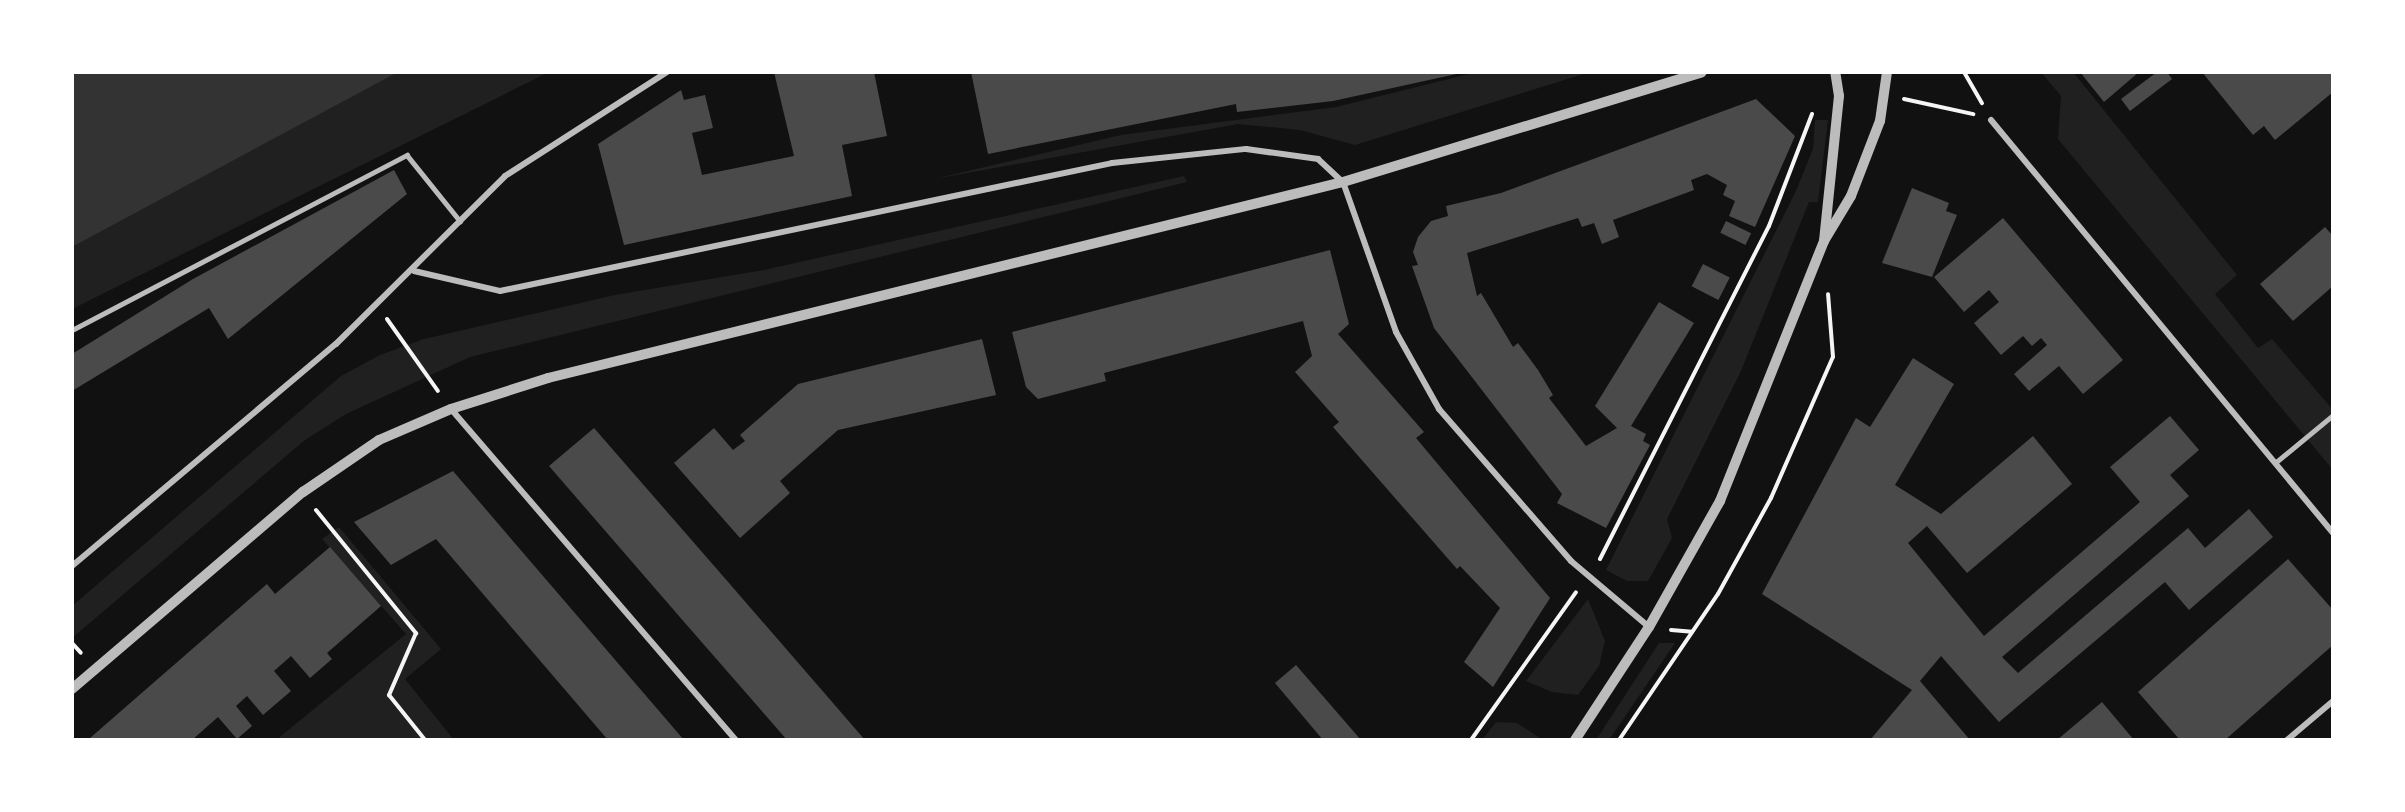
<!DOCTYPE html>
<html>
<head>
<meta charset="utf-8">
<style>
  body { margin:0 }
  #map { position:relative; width:2405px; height:812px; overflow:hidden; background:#111; font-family:"Exo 2",sans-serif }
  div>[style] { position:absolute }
  .green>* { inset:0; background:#202020 }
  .water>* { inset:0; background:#333 }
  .building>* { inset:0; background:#4a4a4a; transform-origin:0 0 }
  .path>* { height:4px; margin:-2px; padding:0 2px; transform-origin:2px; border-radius:2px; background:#f5f5f5 }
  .service>* { height:4.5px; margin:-2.25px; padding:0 2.25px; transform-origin:2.25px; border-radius:2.25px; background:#bcbcbc }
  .minor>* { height:6px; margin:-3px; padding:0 3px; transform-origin:3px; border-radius:3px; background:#bcbcbc }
  .tertiary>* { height:10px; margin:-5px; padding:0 5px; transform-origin:5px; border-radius:5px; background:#bcbcbc }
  span { translate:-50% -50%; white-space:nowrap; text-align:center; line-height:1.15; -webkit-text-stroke:4.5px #fff; paint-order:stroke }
  .frame { position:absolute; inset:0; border:74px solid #fff; pointer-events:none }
</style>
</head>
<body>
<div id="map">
  <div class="green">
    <i style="clip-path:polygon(397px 72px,549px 72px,72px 309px,72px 247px)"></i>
    <i style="clip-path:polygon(1477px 72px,1590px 72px,1355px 145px,1300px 130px,1238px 124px,934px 179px,1121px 135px,1336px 107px)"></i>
    <i style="clip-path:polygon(2041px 72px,2073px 72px,2237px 275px,2215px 294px,2258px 348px,2272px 339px,2333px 410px,2333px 470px,2058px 139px,2061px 96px)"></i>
    <i style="clip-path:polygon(1815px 120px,1828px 120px,1818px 202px,1809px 202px,1741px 371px,1667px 519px,1672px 538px,1648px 581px,1627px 581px,1606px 570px,1795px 193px,1813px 149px)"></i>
    <i style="clip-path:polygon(1184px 176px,1187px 182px,470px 357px,346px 414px,305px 440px,72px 638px,72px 606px,341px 376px,380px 355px,424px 339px,615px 295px,764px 270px)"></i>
    <i style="clip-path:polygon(339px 527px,441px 649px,405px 679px,454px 740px,276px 740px,406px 634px,322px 539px)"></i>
    <i style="clip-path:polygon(1588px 599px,1605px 641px,1599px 666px,1578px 695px,1552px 692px,1526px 681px)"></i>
    <i style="clip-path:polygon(1659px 643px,1675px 643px,1609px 740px,1596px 740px)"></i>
    <i style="clip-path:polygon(1496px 722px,1517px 723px,1543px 740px,1482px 740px)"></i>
  </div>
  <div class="water">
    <i style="clip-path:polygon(72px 72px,398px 72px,72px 247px)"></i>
  </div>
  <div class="building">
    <i style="clip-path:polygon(774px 72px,874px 72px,887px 136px,842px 145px,852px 196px,624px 245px,598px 144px,681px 90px,684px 100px,705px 95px,713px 128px,692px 133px,702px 175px,794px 156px)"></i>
    <i style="clip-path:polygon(971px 72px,1461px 72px,1461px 73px,1333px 101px,1237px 112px,1236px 104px,988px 154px)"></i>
    <i style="clip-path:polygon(2080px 72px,2139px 72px,2104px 102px)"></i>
    <i style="clip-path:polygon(2157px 72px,2167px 72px,2172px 79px,2130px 111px,2121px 99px)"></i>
    <i style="clip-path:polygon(2202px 72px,2333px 72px,2333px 92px,2275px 140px,2264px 126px,2253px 135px)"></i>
    <i style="clip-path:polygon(1756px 99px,1795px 136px,1755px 227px,1729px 216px,1735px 201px,1723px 195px,1727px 185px,1707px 174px,1691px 180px,1694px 190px,1613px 220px,1619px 237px,1602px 244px,1594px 223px,1582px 227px,1578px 218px,1467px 253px,1477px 296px,1481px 293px,1513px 347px,1518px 343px,1538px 370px,1553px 395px,1549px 398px,1586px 446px,1617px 428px,1595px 406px,1659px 302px,1694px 323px,1631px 426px,1646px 434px,1643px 441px,1650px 445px,1606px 528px,1557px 503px,1562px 494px,1434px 328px,1412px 266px,1418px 265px,1413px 252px,1418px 237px,1431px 221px,1448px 216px,1446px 206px,1501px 193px)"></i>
    <i style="clip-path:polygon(394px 170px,407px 194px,228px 339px,209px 308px,72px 391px,72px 354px,193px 279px)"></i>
    <i style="clip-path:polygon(1912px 188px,1949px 203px,1946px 211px,1957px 215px,1932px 277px,1882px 263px)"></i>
    <i style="clip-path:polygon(2003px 218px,2123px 360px,2083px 394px,2059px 366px,2029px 391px,2014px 374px,2047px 345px,2041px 338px,2032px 346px,2023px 336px,2001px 355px,1974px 323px,1999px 302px,1989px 290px,1964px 312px,1934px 277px)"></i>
    <i style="left:1726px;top:221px;width:28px;height:13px;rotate:26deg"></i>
    <i style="clip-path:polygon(2325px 227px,2333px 236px,2333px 286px,2293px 321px,2260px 284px)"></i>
    <i style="clip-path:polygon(1330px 250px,1349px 324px,1338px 334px,1424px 432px,1416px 438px,1550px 598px,1493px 687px,1464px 662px,1500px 608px,1460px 566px,1457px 569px,1333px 427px,1339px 422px,1295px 372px,1312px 356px,1303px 321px,1104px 373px,1106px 381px,1038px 399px,1026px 387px,1012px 332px)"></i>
    <i style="left:1703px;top:264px;width:30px;height:25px;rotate:27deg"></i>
    <i style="clip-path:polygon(982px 339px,996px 395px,838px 430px,780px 481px,790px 493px,740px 538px,674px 463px,714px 428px,733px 450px,745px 441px,740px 435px,798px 384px)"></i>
    <i style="clip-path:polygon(1913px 358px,1954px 384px,1895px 485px,1941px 514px,2033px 436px,2072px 484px,1967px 573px,1927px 526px,1908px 543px,1984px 636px,2140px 502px,2110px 467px,2170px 416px,2199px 450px,2170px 475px,2189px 496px,2002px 657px,2018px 673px,2188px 528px,2205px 548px,2249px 509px,2273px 537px,2189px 610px,2165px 582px,1999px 722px,1941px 656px,1920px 681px,1970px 740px,1870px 740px,1912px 690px,1762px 594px,1856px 418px,1870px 427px)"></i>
    <i style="clip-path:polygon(594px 428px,729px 583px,865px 740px,787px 740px,685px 623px,549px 466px)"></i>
    <i style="clip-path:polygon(453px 471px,495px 520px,684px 740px,608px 740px,436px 539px,391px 565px,354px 522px)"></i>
    <i style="clip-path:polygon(330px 547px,381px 606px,327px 653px,332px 659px,310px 678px,291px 656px,274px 671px,291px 691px,263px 715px,247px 696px,236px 706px,252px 726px,237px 739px,218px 717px,192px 740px,90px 738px,267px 584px,275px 594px)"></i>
    <i style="clip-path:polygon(2288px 559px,2333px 610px,2333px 645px,2225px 740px,2180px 740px,2138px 692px)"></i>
    <i style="clip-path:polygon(1296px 665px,1361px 740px,1323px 740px,1275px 683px)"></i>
    <i style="clip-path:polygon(2102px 702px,2134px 740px,2057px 740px)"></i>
  </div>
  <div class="path">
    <i style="left:1964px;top:72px;width:36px;rotate:60deg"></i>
    <i style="left:1904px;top:99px;width:71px;rotate:12.3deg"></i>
    <i style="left:387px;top:319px;width:88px;rotate:54.7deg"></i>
    <i style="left:316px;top:510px;width:159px;rotate:50.9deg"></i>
    <i style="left:416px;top:633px;width:68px;rotate:113.5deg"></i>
    <i style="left:389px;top:695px;width:58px;rotate:51.3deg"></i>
    <i style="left:1600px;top:559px;width:373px;rotate:-63.1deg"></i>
    <i style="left:1769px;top:226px;width:120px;rotate:-69deg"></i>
    <i style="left:1671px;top:630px;width:21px;rotate:5deg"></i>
    <i style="left:72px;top:643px;width:13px;rotate:48deg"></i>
    <i style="left:1471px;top:740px;width:181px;rotate:-54.6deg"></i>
    <i style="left:1619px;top:740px;width:176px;rotate:-55.9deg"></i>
    <i style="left:1718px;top:594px;width:110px;rotate:-61.1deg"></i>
    <i style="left:1771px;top:498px;width:154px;rotate:-66.3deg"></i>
    <i style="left:1833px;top:357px;width:63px;rotate:-94.5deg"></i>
  </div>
  <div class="service">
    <i style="left:72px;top:330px;width:378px;rotate:-27.6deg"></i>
    <i style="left:407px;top:155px;width:85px;rotate:51.2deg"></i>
    <i style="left:2275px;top:463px;width:75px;rotate:-39.6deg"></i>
  </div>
  <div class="minor">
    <i style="left:1991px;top:120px;width:536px;rotate:50.37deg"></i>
    <i style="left:414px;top:271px;width:88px;rotate:13.1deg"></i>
    <i style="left:500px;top:291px;width:625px;rotate:-11.81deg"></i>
    <i style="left:1112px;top:163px;width:135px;rotate:-6deg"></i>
    <i style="left:1246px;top:149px;width:73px;rotate:7.9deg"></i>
    <i style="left:1318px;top:159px;width:34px;rotate:43deg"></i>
    <i style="left:1343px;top:182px;width:159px;rotate:70.5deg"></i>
    <i style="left:1396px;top:332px;width:88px;rotate:60.8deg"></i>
    <i style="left:1439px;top:409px;width:201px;rotate:49deg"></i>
    <i style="left:1571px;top:561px;width:102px;rotate:40.2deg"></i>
    <i style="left:451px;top:409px;width:437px;rotate:49.3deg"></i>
    <i style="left:72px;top:566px;width:345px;rotate:-40.1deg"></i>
    <i style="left:336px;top:344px;width:238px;rotate:-44.8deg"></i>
    <i style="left:505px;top:176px;width:193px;rotate:-32.7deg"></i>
    <i style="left:2287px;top:740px;width:60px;rotate:-40.3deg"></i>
  </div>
  <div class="tertiary">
    <i style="left:1824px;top:241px;width:146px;rotate:-84.1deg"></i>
    <i style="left:1839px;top:96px;width:24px;rotate:-99deg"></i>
    <i style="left:72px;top:689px;width:304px;rotate:-40.5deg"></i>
    <i style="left:303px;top:492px;width:92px;rotate:-34.4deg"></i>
    <i style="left:379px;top:440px;width:78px;rotate:-23.3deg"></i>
    <i style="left:451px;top:409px;width:102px;rotate:-17.7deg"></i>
    <i style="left:548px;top:378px;width:819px;rotate:-13.85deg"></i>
    <i style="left:1343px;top:182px;width:375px;rotate:-17deg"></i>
    <i style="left:1575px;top:740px;width:135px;rotate:-56.8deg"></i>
    <i style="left:1649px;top:627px;width:145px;rotate:-60.6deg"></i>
    <i style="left:1720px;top:501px;width:280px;rotate:-68.2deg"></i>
    <i style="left:1824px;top:241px;width:52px;rotate:-59deg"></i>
    <i style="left:1851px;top:196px;width:80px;rotate:-68.9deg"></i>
    <i style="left:1880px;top:121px;width:49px;rotate:-81.9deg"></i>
  </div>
  <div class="frame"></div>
</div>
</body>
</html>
